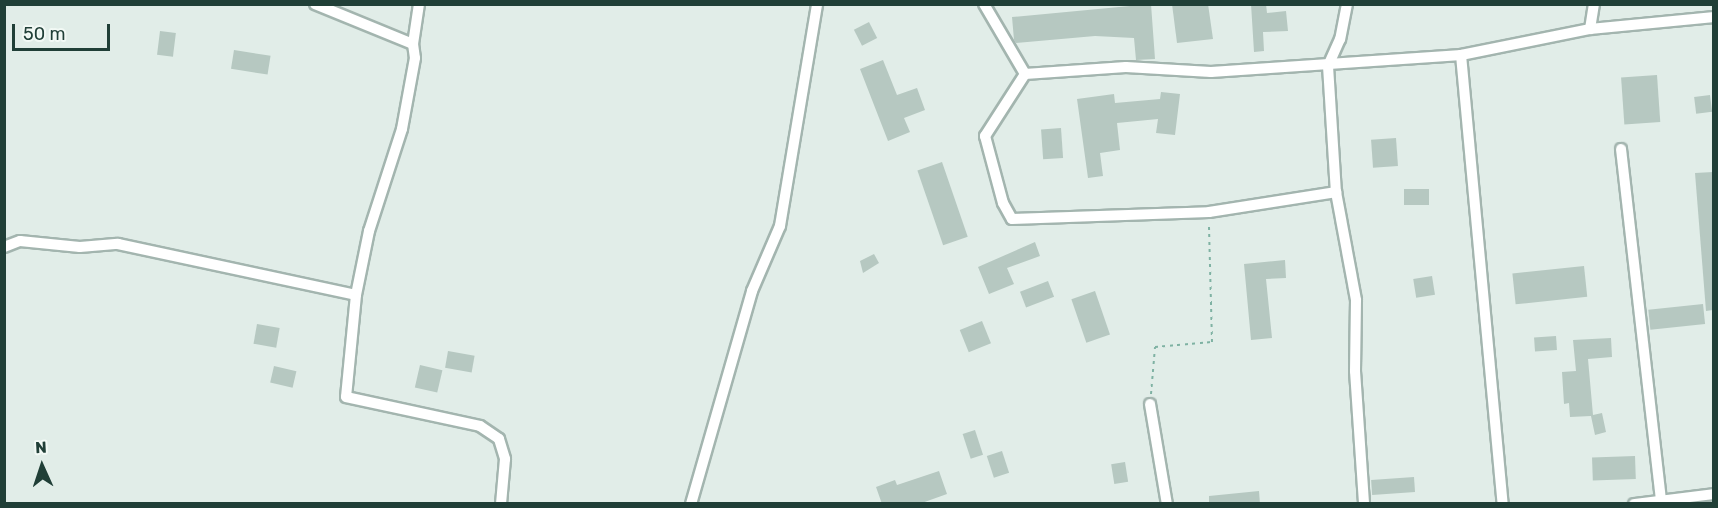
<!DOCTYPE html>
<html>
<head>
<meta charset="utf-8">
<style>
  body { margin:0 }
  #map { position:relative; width:1718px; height:508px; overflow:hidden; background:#e1ede8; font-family:Rubik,sans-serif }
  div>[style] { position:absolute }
  .building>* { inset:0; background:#b6c8c1; transform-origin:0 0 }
  .path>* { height:2px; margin-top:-1px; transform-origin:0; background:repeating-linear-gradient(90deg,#7fb2a3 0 3px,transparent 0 7.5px) }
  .roads { filter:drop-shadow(2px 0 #a3b5af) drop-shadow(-2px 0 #a3b5af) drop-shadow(0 2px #a3b5af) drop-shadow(0 -2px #a3b5af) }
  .street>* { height:10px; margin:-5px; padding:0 5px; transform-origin:5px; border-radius:5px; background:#fff }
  span { translate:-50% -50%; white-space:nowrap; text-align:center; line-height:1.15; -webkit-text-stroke:5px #f2f9f5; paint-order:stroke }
  .frame { position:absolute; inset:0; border:6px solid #203f37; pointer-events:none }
  .north { position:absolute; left:12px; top:436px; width:60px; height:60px; -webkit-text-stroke:4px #f2f9f5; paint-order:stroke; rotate:357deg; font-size:16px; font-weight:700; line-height:24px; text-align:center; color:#203f37 }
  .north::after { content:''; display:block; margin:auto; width:21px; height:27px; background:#203f37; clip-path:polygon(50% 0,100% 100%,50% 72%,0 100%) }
  .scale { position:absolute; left:12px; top:24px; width:98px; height:27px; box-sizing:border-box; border:3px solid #203f37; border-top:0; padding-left:8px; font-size:18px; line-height:21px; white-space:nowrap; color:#203f37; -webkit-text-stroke:4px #f2f9f5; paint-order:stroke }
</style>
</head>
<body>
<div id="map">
  <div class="building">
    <i style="clip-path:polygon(1151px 4px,1155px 59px,1136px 60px,1134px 38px,1095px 36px,1016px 43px,1014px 40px,1012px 17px)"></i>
    <i style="clip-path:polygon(1172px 4px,1208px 4px,1213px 39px,1177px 43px)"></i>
    <i style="clip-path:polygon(1251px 4px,1266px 4px,1267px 13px,1286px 11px,1288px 31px,1263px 32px,1264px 51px,1254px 52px)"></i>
    <i style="left:869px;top:22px;width:18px;height:17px;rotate:63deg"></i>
    <i style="left:160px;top:31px;width:16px;height:24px;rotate:7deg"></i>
    <i style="left:234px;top:50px;width:37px;height:19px;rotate:9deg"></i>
    <i style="clip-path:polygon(883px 60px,897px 95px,917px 88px,925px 110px,904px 118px,910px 132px,888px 141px,860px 69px)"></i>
    <i style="left:1657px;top:75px;width:47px;height:36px;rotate:86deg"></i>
    <i style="clip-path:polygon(1161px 92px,1180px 94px,1175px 135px,1156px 133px,1158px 119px,1117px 123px,1120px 150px,1100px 153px,1103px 176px,1088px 178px,1077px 99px,1114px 94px,1115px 103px,1160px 99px)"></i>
    <i style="left:1710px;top:95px;width:17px;height:16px;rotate:83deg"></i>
    <i style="left:1061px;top:128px;width:30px;height:20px;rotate:86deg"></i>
    <i style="left:1396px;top:138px;width:28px;height:25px;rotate:86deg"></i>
    <i style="left:942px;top:162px;width:79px;height:26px;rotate:71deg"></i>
    <i style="clip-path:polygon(1713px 172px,1713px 310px,1706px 311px,1695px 173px)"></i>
    <i style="left:1429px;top:189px;width:16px;height:25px;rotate:90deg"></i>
    <i style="clip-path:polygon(1035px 242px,1040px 256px,1007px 268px,1014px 284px,989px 294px,978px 267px)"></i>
    <i style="clip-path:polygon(874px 254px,879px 263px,863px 273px,860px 261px)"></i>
    <i style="clip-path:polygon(1285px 260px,1286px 278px,1266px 279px,1272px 338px,1251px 340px,1244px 264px)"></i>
    <i style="left:1584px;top:266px;width:31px;height:72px;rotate:84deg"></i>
    <i style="left:1432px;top:276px;width:19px;height:19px;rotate:81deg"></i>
    <i style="left:1048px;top:281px;width:17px;height:30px;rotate:69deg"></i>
    <i style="left:1095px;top:291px;width:46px;height:25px;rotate:71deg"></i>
    <i style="left:1703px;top:304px;width:20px;height:55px;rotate:84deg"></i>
    <i style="left:982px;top:321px;width:24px;height:24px;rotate:68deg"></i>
    <i style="left:257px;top:324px;width:23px;height:20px;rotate:10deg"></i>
    <i style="left:1556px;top:336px;width:14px;height:22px;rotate:86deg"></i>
    <i style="clip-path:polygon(1611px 338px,1612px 357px,1588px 359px,1593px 415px,1602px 413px,1606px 432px,1595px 435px,1591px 416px,1570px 417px,1569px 403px,1564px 404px,1562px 372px,1576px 371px,1573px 340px)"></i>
    <i style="left:448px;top:351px;width:27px;height:17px;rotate:10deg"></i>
    <i style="left:420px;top:365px;width:23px;height:23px;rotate:13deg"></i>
    <i style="left:274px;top:366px;width:23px;height:17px;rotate:13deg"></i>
    <i style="left:975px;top:430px;width:26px;height:13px;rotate:72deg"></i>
    <i style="left:1002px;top:451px;width:23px;height:16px;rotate:72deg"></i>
    <i style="left:1635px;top:456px;width:23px;height:43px;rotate:88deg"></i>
    <i style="left:1125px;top:462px;width:20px;height:14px;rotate:81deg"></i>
    <i style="clip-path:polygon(939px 471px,947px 494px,919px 504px,882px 504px,876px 487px,895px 480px,897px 485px)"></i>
    <i style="left:1414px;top:477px;width:15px;height:43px;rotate:86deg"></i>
    <i style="clip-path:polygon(1259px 491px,1260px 504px,1209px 504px,1209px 496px)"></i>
  </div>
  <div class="path">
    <i style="left:1151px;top:394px;width:47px;rotate:-85.1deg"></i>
    <i style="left:1155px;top:347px;width:57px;rotate:-5deg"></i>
    <i style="left:1212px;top:342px;width:118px;rotate:-91.5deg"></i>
  </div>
  <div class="roads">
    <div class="street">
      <i style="left:315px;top:4px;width:106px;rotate:22.2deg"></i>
      <i style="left:419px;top:4px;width:40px;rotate:98.5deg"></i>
      <i style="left:413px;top:44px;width:14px;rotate:82deg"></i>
      <i style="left:415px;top:58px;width:72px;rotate:100.4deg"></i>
      <i style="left:402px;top:129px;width:107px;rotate:107.9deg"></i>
      <i style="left:369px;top:231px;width:65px;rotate:101.5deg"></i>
      <i style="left:356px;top:295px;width:102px;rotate:95.6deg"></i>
      <i style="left:346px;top:397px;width:137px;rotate:12.2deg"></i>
      <i style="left:480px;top:426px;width:23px;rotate:34deg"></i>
      <i style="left:499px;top:439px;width:21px;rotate:73deg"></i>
      <i style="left:505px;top:459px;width:45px;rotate:95.1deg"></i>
      <i style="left:984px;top:4px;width:81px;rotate:59.6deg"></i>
      <i style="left:1347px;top:4px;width:36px;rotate:101deg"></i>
      <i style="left:1340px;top:39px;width:30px;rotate:114deg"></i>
      <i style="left:1328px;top:66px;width:126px;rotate:86.4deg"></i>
      <i style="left:1336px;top:192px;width:110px;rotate:79.5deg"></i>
      <i style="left:1356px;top:300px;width:71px;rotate:90.8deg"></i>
      <i style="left:1355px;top:371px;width:133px;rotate:86.1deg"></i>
      <i style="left:1590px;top:29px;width:25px;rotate:-81deg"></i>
      <i style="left:1461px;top:55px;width:451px;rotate:84.7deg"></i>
      <i style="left:1025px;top:74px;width:101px;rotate:-4deg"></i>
      <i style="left:1126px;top:67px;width:85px;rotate:3.4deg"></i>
      <i style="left:1211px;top:72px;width:251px;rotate:-3.9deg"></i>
      <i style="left:1461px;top:55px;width:132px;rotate:-11.4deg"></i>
      <i style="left:1590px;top:29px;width:125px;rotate:-5.5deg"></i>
      <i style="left:1025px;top:74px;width:74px;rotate:122.8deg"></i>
      <i style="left:985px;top:136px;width:69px;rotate:75deg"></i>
      <i style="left:1003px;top:203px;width:18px;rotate:61deg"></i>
      <i style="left:1012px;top:219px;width:197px;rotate:-2deg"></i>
      <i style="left:1209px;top:212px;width:129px;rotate:-8.9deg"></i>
      <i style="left:1621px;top:149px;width:353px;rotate:83.5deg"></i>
      <i style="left:4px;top:247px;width:17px;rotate:-21deg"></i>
      <i style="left:20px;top:241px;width:60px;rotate:5.7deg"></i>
      <i style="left:80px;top:247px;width:38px;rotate:-5deg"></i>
      <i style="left:118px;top:244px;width:243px;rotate:12.1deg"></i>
      <i style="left:1150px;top:404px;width:101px;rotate:80.4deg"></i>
      <i style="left:691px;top:504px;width:222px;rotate:-74deg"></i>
      <i style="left:752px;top:291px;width:71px;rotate:-66.7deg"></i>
      <i style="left:780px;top:226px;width:225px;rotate:-80.5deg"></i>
      <i style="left:1634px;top:504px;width:81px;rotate:-7.1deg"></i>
    </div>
  </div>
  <div class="frame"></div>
  <div class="north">N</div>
  <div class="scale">50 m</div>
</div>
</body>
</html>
